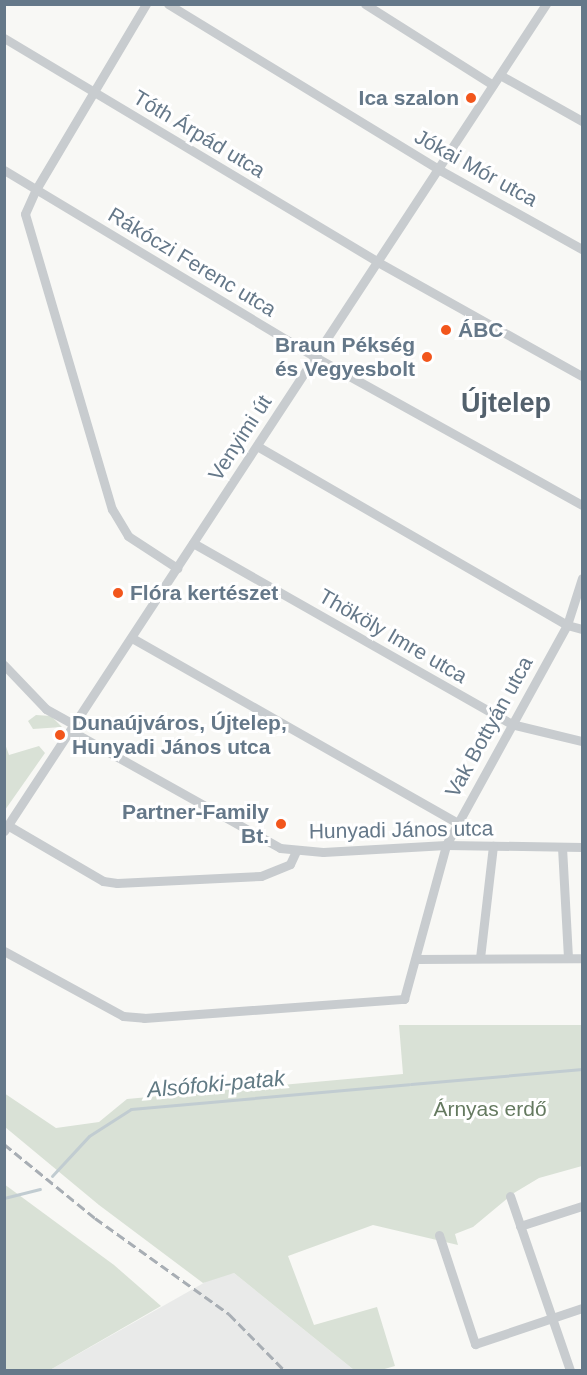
<!DOCTYPE html>
<html>
<head>
<meta charset="utf-8">
<style>
  body { margin:0 }
  #map { position:relative; width:587px; height:1375px; overflow:hidden; background:#f8f8f5; font-family:Helvetica,sans-serif }
  div>[style] { position:absolute }
  .built>* { inset:0; background:#e9eae9 }
  .green>* { inset:0; background:#d9e1d6 }
  .stream>* { height:3px; margin:-1.5px; padding:0 1.5px; transform-origin:1.5px; border-radius:1.5px; background:#c1ccd1 }
  .minor>* { height:9px; margin:-4.5px; padding:0 4.5px; transform-origin:4.5px; border-radius:4.5px; background:#c8cccf }
  .rail>* { height:3px; margin-top:-1.5px; transform-origin:0; background:repeating-linear-gradient(90deg,#a8aeb4 0 9px,transparent 0 13.5px) }
  .dots>* { width:16px; height:16px; translate:-50% -50%; box-sizing:border-box; border:3px solid #fff; border-radius:50% }
  span { translate:-50% -50%; white-space:nowrap; text-align:center; line-height:1.15; -webkit-text-stroke:6px #fff; paint-order:stroke }
  .poi-label { font-size:21px; color:#657889; font-weight:700 }
  .right { translate:-100% -50%; text-align:right }
  .left { translate:0 -50%; text-align:left }
  .street-label { font-size:21px; color:#657889 }
  .park-label { font-size:21px; color:#657a60 }
  .water-label { font-size:22px; color:#617a84; font-style:italic }
  .district-label { font-size:27px; color:#53616d; font-weight:700 }
  .frame { position:absolute; inset:0; border:6px solid #657889; pointer-events:none }
</style>
</head>
<body>
<div id="map">
  <div class="built">
    <i style="clip-path:polygon(234px 1273px,354px 1370px,50px 1370px,216px 1276px)"></i>
  </div>
  <div class="green">
    <i style="clip-path:polygon(36px 715px,51px 716px,62px 727px,33px 729px,28px 721px)"></i>
    <i style="clip-path:polygon(4px 741px,9px 755px,39px 746px,45px 753px,5px 810px)"></i>
    <i style="clip-path:polygon(399px 1025px,582px 1025px,582px 1166px,539px 1178px,514px 1193px,473px 1227px,455px 1234px,458px 1245px,373px 1225px,288px 1256px,314px 1325px,377px 1307px,395px 1366px,381px 1370px,354px 1370px,234px 1273px,203px 1283px,99px 1205px,5px 1127px,4px 1093px,56px 1128px,99px 1122px,127px 1099px,403px 1074px)"></i>
    <i style="clip-path:polygon(4px 1184px,114px 1265px,161px 1306px,50px 1370px,5px 1370px)"></i>
  </div>
  <div class="stream">
    <i style="left:411px;top:1084px;width:172px;rotate:-5deg"></i>
    <i style="left:52px;top:1176px;width:54px;rotate:-47.2deg"></i>
    <i style="left:89px;top:1136px;width:50px;rotate:-32.7deg"></i>
    <i style="left:131px;top:1109px;width:279px;rotate:-5.1deg"></i>
    <i style="left:4px;top:1198px;width:37px;rotate:-14deg"></i>
  </div>
  <div class="minor">
    <i style="left:146px;top:4px;width:215px;rotate:120.7deg"></i>
    <i style="left:36px;top:189px;width:27px;rotate:114deg"></i>
    <i style="left:25px;top:214px;width:308px;rotate:73.6deg"></i>
    <i style="left:112px;top:509px;width:31px;rotate:59deg"></i>
    <i style="left:128px;top:536px;width:59px;rotate:33.1deg"></i>
    <i style="left:168px;top:4px;width:316px;rotate:31.4deg"></i>
    <i style="left:438px;top:169px;width:165px;rotate:29.1deg"></i>
    <i style="left:365px;top:4px;width:151px;rotate:32.3deg"></i>
    <i style="left:4px;top:38px;width:434px;rotate:30.9deg"></i>
    <i style="left:376px;top:261px;width:236px;rotate:29.2deg"></i>
    <i style="left:500px;top:75px;width:94px;rotate:29.3deg"></i>
    <i style="left:4px;top:170px;width:363px;rotate:31deg"></i>
    <i style="left:315px;top:357px;width:305px;rotate:29deg"></i>
    <i style="left:257px;top:446px;width:358px;rotate:30deg"></i>
    <i style="left:567px;top:625px;width:16px;rotate:15deg"></i>
    <i style="left:193px;top:543px;width:366px;rotate:29.6deg"></i>
    <i style="left:511px;top:724px;width:73px;rotate:13.5deg"></i>
    <i style="left:132px;top:638px;width:374px;rotate:29.6deg"></i>
    <i style="left:4px;top:665px;width:61px;rotate:46.3deg"></i>
    <i style="left:46px;top:709px;width:33px;rotate:29deg"></i>
    <i style="left:71px;top:731px;width:240px;rotate:29.2deg"></i>
    <i style="left:280px;top:848px;width:43px;rotate:5.3deg"></i>
    <i style="left:323px;top:852px;width:123px;rotate:-3.3deg"></i>
    <i style="left:446px;top:845px;width:136px;rotate:0.8deg"></i>
    <i style="left:9px;top:826px;width:109px;rotate:30.3deg"></i>
    <i style="left:103px;top:881px;width:14px;rotate:8deg"></i>
    <i style="left:117px;top:883px;width:144px;rotate:-2.8deg"></i>
    <i style="left:261px;top:876px;width:31px;rotate:-22deg"></i>
    <i style="left:290px;top:864px;width:14px;rotate:-65deg"></i>
    <i style="left:4px;top:831px;width:989px;rotate:-56.76deg"></i>
    <i style="left:562px;top:847px;width:111px;rotate:86.9deg"></i>
    <i style="left:4px;top:951px;width:136px;rotate:28.6deg"></i>
    <i style="left:123px;top:1016px;width:21px;rotate:5deg"></i>
    <i style="left:144px;top:1018px;width:261px;rotate:-4.2deg"></i>
    <i style="left:404px;top:999px;width:160px;rotate:-74.7deg"></i>
    <i style="left:446px;top:845px;width:251px;rotate:-61.2deg"></i>
    <i style="left:567px;top:625px;width:49px;rotate:-72.3deg"></i>
    <i style="left:480px;top:958px;width:113px;rotate:-83.4deg"></i>
    <i style="left:416px;top:959px;width:166px;rotate:-0.3deg"></i>
    <i style="left:510px;top:1196px;width:184px;rotate:71deg"></i>
    <i style="left:520px;top:1226px;width:65px;rotate:-17.9deg"></i>
    <i style="left:439px;top:1235px;width:115px;rotate:71.7deg"></i>
    <i style="left:475px;top:1344px;width:113px;rotate:-18.6deg"></i>
  </div>
  <div class="rail">
    <i style="left:4px;top:1144px;width:117px;rotate:39.1deg"></i>
    <i style="left:95px;top:1218px;width:165px;rotate:35.6deg"></i>
    <i style="left:229px;top:1314px;width:78px;rotate:45.5deg"></i>
  </div>
  <div class="dots">
    <i style="left:471px;top:98px;background:#f2561c"></i>
    <i style="left:446px;top:330px;background:#f2561c"></i>
    <i style="left:427px;top:357px;background:#f2561c"></i>
    <i style="left:118px;top:593px;background:#f2561c"></i>
    <i style="left:60px;top:735px;background:#f2561c"></i>
    <i style="left:281px;top:824px;background:#f2561c"></i>
  </div>
  <div class="poi-label">
    <span class="right" style="left:459px;top:98px">Ica szalon</span>
    <span class="left" style="left:458px;top:330px">ÁBC</span>
    <span class="right" style="left:415px;top:357px">Braun Pékség<br>és Vegyesbolt</span>
    <span class="left" style="left:130px;top:593px">Flóra kertészet</span>
    <span class="left" style="left:72px;top:735px">Dunaújváros, Újtelep,<br>Hunyadi János utca</span>
    <span class="right" style="left:269px;top:824px">Partner-Family<br>Bt.</span>
  </div>
  <div class="street-label">
    <span style="left:199px;top:134px;rotate:31deg">Tóth Árpád utca</span>
    <span style="left:476px;top:168px;rotate:29deg">Jókai Mór utca</span>
    <span style="left:192px;top:262px;rotate:31deg">Rákóczi Ferenc utca</span>
    <span style="left:240px;top:438px;rotate:-57deg">Venyimi út</span>
    <span style="left:393px;top:636px;rotate:30deg">Thököly Imre utca</span>
    <span style="left:489px;top:727px;rotate:-61deg">Vak Bottyán utca</span>
    <span style="left:401px;top:830px;rotate:-1deg">Hunyadi János utca</span>
  </div>
  <div class="park-label">
    <span style="left:490px;top:1109px">Árnyas erdő</span>
  </div>
  <div class="water-label">
    <span style="left:216px;top:1084px;rotate:-5deg">Alsófoki-patak</span>
  </div>
  <div class="district-label">
    <span style="left:506px;top:404px">Újtelep</span>
  </div>
  <div class="frame"></div>
</div>
</body>
</html>
